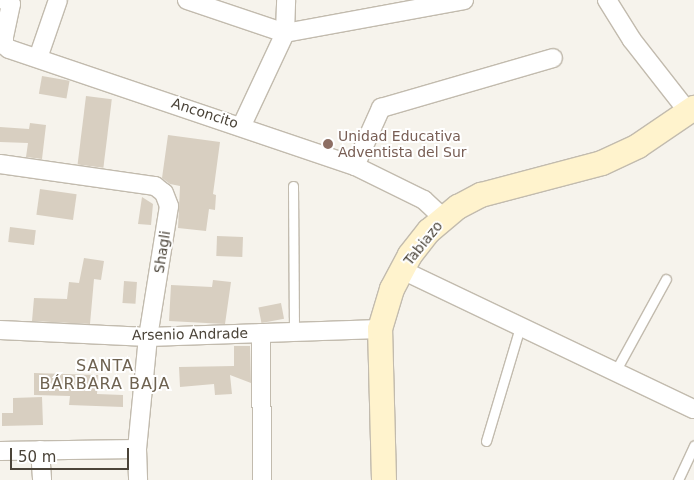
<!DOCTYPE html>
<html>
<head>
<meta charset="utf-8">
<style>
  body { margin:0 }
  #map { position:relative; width:694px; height:480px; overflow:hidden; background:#f6f3ec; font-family:"DejaVu Sans",sans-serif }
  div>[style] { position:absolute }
  .building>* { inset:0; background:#d8cfc1; transform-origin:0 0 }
  .roads { filter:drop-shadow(1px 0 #c2bbae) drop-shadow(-1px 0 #c2bbae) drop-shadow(0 1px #c2bbae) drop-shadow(0 -1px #c2bbae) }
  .lane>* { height:9px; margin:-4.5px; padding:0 4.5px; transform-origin:4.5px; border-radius:4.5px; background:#fff }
  .street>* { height:18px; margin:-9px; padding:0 9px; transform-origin:9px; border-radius:9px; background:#fff }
  .secondary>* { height:24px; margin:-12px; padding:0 12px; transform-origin:12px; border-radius:12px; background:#fff3cd }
  .dots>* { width:14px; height:14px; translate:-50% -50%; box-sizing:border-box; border:2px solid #fff; border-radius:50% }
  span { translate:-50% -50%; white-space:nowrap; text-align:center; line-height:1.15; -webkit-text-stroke:4px #fff; paint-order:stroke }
  .street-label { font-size:14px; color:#4b4439 }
  .education-label { font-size:14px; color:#785e54 }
  .left { translate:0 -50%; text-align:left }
  .quarter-label { font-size:16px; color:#6e6250; letter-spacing:1px }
  .scale { position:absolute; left:10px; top:448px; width:119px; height:22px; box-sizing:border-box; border:2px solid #4b4439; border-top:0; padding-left:6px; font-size:15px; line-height:18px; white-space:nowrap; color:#4b4439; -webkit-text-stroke:4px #fff; paint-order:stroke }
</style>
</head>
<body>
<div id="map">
  <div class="building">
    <i style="left:42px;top:76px;width:28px;height:18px;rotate:10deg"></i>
    <i style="left:86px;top:96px;width:26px;height:69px;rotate:7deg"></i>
    <i style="clip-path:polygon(30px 123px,46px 125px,42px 159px,26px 157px,28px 143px,0 142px,0 127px,29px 129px)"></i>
    <i style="clip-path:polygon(168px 135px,220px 142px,213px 194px,216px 195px,215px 210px,209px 209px,206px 231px,178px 228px,180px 186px,170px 184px,162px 178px)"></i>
    <i style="left:40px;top:189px;width:37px;height:26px;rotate:8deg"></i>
    <i style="clip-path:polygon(142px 197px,153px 204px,151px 225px,138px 224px)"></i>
    <i style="left:10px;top:227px;width:26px;height:15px;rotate:7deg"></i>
    <i style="left:217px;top:236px;width:26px;height:20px;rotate:2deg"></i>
    <i style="clip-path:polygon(84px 258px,104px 261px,101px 280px,94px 279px,90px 324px,32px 321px,34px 298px,67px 299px,69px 282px,79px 283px)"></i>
    <i style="clip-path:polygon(213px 280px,231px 282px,225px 324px,169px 321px,171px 285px,212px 287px)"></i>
    <i style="left:124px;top:281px;width:13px;height:22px;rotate:4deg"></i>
    <i style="left:281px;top:303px;width:16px;height:23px;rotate:79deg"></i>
    <i style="clip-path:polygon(234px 346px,250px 346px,251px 383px,230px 375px,232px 394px,215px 395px,214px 384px,180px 387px,179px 367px,234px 366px)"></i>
    <i style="clip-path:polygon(34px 373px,98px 375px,97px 394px,123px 395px,123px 407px,69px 405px,70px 396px,34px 395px)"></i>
    <i style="clip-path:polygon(42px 397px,43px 425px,2px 426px,2px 413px,13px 413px,13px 398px)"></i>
  </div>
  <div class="roads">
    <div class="lane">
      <i style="left:293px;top:186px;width:146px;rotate:89.6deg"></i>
      <i style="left:615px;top:372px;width:106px;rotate:-61.3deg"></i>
      <i style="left:486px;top:441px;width:119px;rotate:-73.4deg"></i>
      <i style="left:678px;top:480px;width:38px;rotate:-65deg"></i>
    </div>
    <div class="street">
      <i style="left:4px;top:0;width:8px;rotate:30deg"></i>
      <i style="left:11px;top:4px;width:35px;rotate:102deg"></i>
      <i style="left:4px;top:38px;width:7px;rotate:90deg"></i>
      <i style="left:4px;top:45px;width:6px;rotate:39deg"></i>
      <i style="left:9px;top:49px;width:365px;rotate:18.7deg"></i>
      <i style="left:355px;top:166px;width:77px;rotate:26.2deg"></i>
      <i style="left:424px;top:200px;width:26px;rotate:43deg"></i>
      <i style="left:187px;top:0;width:103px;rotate:18.6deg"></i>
      <i style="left:285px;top:33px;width:182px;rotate:-10.4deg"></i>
      <i style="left:607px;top:0;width:47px;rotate:58deg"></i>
      <i style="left:632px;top:40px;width:93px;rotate:52deg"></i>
      <i style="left:38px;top:58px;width:61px;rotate:-71deg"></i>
      <i style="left:242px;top:125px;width:102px;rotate:-64.9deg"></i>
      <i style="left:285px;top:33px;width:33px;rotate:-88deg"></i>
      <i style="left:0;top:164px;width:157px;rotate:8.1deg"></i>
      <i style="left:155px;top:186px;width:11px;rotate:38deg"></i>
      <i style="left:164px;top:193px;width:14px;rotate:69deg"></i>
      <i style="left:169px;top:206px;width:133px;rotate:99.1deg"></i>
      <i style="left:148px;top:337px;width:113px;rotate:95.6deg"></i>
      <i style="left:137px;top:449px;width:31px;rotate:88deg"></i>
      <i style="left:355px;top:166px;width:64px;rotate:-65.9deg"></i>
      <i style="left:381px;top:108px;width:179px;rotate:-16.2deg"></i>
      <i style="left:402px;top:270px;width:323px;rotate:25.5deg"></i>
      <i style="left:0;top:330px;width:148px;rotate:2.7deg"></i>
      <i style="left:148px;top:337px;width:232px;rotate:-2deg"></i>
      <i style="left:261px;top:333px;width:147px;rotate:89.6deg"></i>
      <i style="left:40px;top:450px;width:30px;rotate:86deg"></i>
      <i style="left:0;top:451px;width:137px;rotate:-0.8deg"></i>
    </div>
    <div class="secondary">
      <i style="left:384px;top:480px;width:151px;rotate:-91.5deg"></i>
      <i style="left:380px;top:329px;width:42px;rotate:-73.3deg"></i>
      <i style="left:392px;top:289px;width:38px;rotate:-62deg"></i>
      <i style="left:410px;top:255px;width:31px;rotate:-52deg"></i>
      <i style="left:429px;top:231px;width:38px;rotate:-40deg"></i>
      <i style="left:458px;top:207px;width:26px;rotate:-28deg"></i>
      <i style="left:481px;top:195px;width:125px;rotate:-14.8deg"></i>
      <i style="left:602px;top:163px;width:40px;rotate:-25deg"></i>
      <i style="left:638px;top:146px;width:68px;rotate:-34.2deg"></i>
    </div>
  </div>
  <div class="dots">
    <i style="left:328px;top:144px;background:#8d6e63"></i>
  </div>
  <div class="street-label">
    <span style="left:205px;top:113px;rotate:18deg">Anconcito</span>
    <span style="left:423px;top:243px;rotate:-51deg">Tabiazo</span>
    <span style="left:162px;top:252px;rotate:-81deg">Shagli</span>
    <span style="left:190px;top:334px;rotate:-1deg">Arsenio Andrade</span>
  </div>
  <div class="education-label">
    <span class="left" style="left:338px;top:144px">Unidad Educativa<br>Adventista del Sur</span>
  </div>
  <div class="quarter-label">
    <span style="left:105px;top:375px">SANTA<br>BÁRBARA BAJA</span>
  </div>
  <div class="scale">50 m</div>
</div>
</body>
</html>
